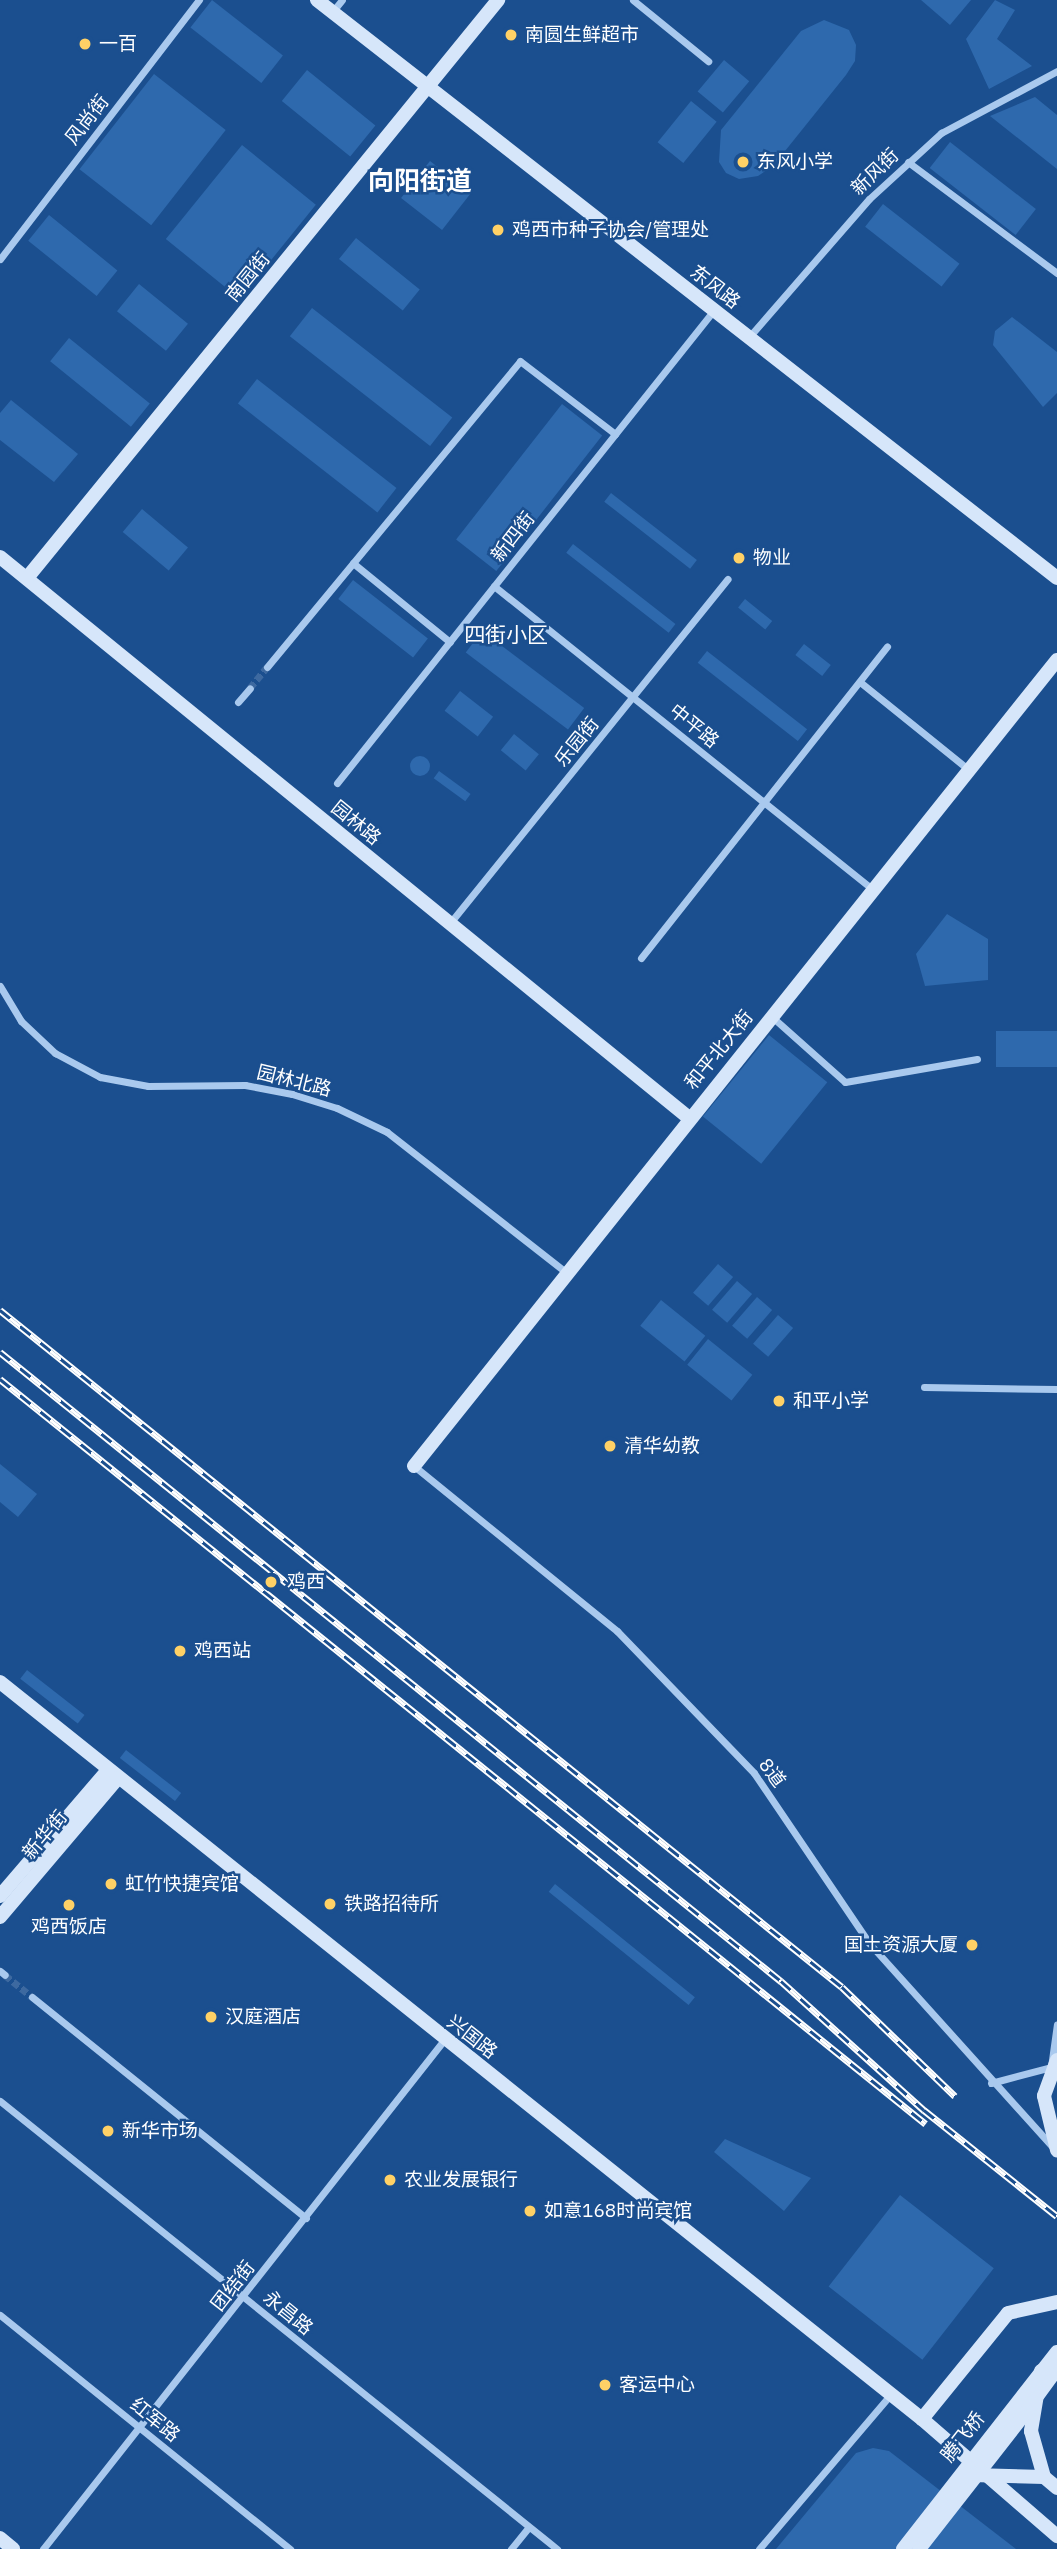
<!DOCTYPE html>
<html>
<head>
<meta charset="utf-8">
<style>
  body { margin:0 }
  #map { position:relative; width:1057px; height:2549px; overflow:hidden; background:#1b4f8f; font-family:"IBM Plex Sans","Noto Sans SC",sans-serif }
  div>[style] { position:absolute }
  .green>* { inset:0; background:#2e69ad; transform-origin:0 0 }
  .round { border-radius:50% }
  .street-tunnel>* { height:7px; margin-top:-3.5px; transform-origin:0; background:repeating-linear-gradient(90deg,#3d69a0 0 7px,transparent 0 10.5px) }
  .street>* { height:7px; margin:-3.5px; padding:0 3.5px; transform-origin:3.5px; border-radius:3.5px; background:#a9c9ee }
  .secondary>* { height:14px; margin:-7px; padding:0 7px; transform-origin:7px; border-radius:7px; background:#d6e6fa }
  .rail>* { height:7px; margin-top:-3.5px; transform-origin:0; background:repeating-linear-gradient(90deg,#1b4f8f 0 13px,#fff 0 26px); box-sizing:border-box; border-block:2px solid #fff }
  .secondary-bridge>* { height:14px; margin:-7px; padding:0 7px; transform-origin:7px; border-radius:7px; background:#d6e6fa }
  .dots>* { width:19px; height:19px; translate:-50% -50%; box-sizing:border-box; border:4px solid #1b4f8f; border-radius:50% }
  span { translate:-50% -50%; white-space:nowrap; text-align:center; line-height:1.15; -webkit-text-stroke:5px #1b4f8f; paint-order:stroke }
  .poi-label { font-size:19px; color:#fff }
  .left { translate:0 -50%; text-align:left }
  .right { translate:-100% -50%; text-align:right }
  .street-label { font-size:19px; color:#fff }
  .neighbourhood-label { font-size:21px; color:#fff }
  .district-label { font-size:26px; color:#fff; font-weight:700 }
</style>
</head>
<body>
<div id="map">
  <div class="green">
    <i style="left:212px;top:0;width:90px;height:35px;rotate:38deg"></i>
    <i style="clip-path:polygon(921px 0,971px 0,950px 25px)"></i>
    <i style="clip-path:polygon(995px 0,1015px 10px,997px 39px,1032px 66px,989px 89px,966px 39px)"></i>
    <i style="clip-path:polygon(824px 20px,849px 30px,856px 45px,855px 61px,846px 75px,773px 166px,758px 176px,739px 179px,726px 173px,719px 162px,721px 130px,801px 31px)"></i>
    <i style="left:724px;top:60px;width:33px;height:41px;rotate:40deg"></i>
    <i style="left:307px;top:70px;width:88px;height:40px;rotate:39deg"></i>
    <i style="left:154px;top:74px;width:91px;height:121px;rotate:38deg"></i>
    <i style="clip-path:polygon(1035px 97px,1057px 115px,1057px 169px,990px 116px)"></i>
    <i style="left:691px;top:101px;width:33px;height:53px;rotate:39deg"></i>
    <i style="left:950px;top:142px;width:109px;height:33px;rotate:38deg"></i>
    <i style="left:242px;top:145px;width:95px;height:121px;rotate:39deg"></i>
    <i style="left:430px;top:161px;width:52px;height:47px;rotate:38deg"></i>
    <i style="left:883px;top:204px;width:97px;height:29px;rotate:38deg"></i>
    <i style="left:49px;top:215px;width:88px;height:33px;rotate:39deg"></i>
    <i style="left:356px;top:238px;width:82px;height:27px;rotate:39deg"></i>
    <i style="left:139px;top:284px;width:63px;height:35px;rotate:39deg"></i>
    <i style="left:312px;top:308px;width:178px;height:36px;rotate:38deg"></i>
    <i style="clip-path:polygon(1012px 317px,1057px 352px,1057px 393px,1043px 407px,993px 345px,995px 331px)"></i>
    <i style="left:69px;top:338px;width:104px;height:30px;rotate:39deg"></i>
    <i style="left:257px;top:379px;width:177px;height:31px;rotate:38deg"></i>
    <i style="clip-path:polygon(11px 400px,78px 454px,54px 482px,0 440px,0 413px)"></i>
    <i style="left:562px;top:404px;width:51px;height:172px;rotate:38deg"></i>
    <i style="left:611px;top:493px;width:109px;height:11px;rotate:38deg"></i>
    <i style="left:142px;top:509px;width:60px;height:30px;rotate:40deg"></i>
    <i style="left:573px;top:544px;width:130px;height:11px;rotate:38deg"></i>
    <i style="left:353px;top:580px;width:95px;height:24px;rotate:38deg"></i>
    <i style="left:745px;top:599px;width:35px;height:11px;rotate:39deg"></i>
    <i style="left:482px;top:631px;width:128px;height:27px;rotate:37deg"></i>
    <i style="left:804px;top:644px;width:34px;height:14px;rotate:38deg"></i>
    <i style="left:707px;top:651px;width:127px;height:15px;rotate:38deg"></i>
    <i style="left:460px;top:691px;width:42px;height:25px;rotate:38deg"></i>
    <i style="left:514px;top:734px;width:32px;height:21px;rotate:39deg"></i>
    <i class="round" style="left:410px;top:756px;width:20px;height:20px"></i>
    <i style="left:439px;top:771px;width:39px;height:9px;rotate:36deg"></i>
    <i style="clip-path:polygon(947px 914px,988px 939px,988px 980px,925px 986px,916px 954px)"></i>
    <i style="left:1057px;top:1031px;width:36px;height:61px;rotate:90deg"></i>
    <i style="left:769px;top:1035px;width:75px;height:105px;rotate:39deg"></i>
    <i style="left:718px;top:1264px;width:20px;height:38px;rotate:41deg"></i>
    <i style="left:737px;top:1281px;width:20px;height:38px;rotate:41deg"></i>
    <i style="left:757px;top:1297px;width:20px;height:38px;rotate:41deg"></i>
    <i style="left:661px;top:1300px;width:57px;height:33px;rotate:39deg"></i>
    <i style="left:778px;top:1315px;width:20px;height:38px;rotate:41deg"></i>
    <i style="left:708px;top:1339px;width:57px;height:33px;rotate:39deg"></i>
    <i style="clip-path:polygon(0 1464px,37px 1494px,18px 1517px,0 1502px)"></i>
    <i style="left:27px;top:1670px;width:73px;height:11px;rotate:38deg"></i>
    <i style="left:126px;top:1750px;width:70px;height:10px;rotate:38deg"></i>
    <i style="left:555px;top:1884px;width:180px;height:10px;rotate:39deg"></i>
    <i style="clip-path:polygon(725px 2139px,811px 2178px,784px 2211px,714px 2152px)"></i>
    <i style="left:900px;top:2195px;width:119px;height:116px;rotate:38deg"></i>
    <i style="clip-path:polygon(873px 2448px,889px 2451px,1016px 2549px,776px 2549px,856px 2453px)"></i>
  </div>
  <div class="street-tunnel">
    <i style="left:250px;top:688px;width:27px;rotate:-51deg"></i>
    <i style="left:5px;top:1975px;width:35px;rotate:39deg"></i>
  </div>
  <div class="street">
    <i style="left:633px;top:0;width:97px;rotate:39.1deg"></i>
    <i style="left:333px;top:11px;width:14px;rotate:-51deg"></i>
    <i style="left:908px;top:162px;width:186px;rotate:36.7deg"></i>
    <i style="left:0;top:259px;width:327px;rotate:-52.5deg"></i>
    <i style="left:749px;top:337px;width:183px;rotate:-49deg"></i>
    <i style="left:869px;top:199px;width:98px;rotate:-42.5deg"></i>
    <i style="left:941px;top:133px;width:132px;rotate:-28.1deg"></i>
    <i style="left:353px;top:563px;width:125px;rotate:39.2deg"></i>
    <i style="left:494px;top:586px;width:486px;rotate:38.7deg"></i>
    <i style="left:267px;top:667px;width:397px;rotate:-50.4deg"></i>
    <i style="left:520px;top:361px;width:120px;rotate:37.5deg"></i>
    <i style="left:860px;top:682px;width:140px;rotate:38.9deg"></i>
    <i style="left:238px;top:702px;width:18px;rotate:-49deg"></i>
    <i style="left:337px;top:783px;width:605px;rotate:-51.44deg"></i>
    <i style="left:450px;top:923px;width:442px;rotate:-51.1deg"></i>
    <i style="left:641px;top:958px;width:397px;rotate:-51.7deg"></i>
    <i style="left:0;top:986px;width:41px;rotate:59deg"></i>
    <i style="left:21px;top:1021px;width:47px;rotate:43.3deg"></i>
    <i style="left:55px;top:1053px;width:51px;rotate:28.1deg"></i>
    <i style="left:100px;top:1077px;width:49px;rotate:10.6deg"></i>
    <i style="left:148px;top:1086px;width:97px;rotate:-0.6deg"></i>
    <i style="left:245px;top:1085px;width:48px;rotate:10.8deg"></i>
    <i style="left:292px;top:1094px;width:47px;rotate:17.3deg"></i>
    <i style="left:337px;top:1108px;width:55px;rotate:25.6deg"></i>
    <i style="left:387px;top:1132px;width:229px;rotate:38.1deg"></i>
    <i style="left:771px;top:1016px;width:99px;rotate:41.7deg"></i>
    <i style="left:845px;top:1082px;width:134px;rotate:-9.9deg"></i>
    <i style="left:924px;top:1387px;width:133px;rotate:0.9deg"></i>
    <i style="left:414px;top:1466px;width:262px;rotate:39.1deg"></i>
    <i style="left:617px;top:1631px;width:197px;rotate:46deg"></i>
    <i style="left:754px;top:1773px;width:205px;rotate:55.9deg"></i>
    <i style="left:869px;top:1943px;width:275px;rotate:48deg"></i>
    <i style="left:0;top:1971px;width:6px;rotate:39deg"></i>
    <i style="left:32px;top:1997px;width:352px;rotate:38.9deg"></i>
    <i style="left:991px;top:2083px;width:62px;rotate:-14.9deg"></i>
    <i style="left:1051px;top:2067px;width:43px;rotate:-82.1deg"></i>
    <i style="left:0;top:2101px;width:715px;rotate:38.81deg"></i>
    <i style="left:0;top:2315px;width:373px;rotate:38.9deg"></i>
    <i style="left:43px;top:2549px;width:648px;rotate:-51.77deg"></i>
    <i style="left:511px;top:2549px;width:28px;rotate:-51deg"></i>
    <i style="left:759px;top:2549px;width:202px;rotate:-49.6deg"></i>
  </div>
  <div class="secondary">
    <i style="left:317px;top:0;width:939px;rotate:37.99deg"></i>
    <i style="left:0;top:557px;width:889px;rotate:39.15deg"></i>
    <i style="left:27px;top:578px;width:746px;rotate:-50.82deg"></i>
    <i style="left:414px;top:1466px;width:1031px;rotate:-51.42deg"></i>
    <i style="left:0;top:1682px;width:1180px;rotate:38.64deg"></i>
    <i style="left:922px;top:2419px;width:179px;rotate:40.9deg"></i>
    <i style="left:0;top:1896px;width:166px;rotate:-49.4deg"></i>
    <i style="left:0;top:1917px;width:182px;rotate:-49.7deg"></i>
    <i style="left:1057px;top:2060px;width:38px;rotate:110deg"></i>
    <i style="left:1044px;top:2096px;width:56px;rotate:76.5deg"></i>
    <i style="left:1041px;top:2371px;width:61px;rotate:99.5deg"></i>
    <i style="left:1031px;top:2431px;width:48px;rotate:74.2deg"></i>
    <i style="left:1044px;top:2477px;width:17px;rotate:40deg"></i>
    <i style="left:1038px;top:2395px;width:32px;rotate:-54deg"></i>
    <i style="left:922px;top:2419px;width:136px;rotate:-50.9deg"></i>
    <i style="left:1008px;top:2313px;width:50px;rotate:-12.7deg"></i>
    <i style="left:0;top:2538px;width:17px;rotate:40deg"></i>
  </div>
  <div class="rail">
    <i style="left:0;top:1310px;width:1080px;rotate:38.8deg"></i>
    <i style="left:842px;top:1987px;width:157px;rotate:44deg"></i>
    <i style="left:0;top:1352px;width:1003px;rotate:38.85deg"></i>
    <i style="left:781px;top:1981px;width:193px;rotate:42.1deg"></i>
    <i style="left:924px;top:2110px;width:170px;rotate:38.6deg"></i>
    <i style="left:0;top:1379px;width:1188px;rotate:38.82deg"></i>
  </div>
  <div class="secondary-bridge">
    <i style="left:972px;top:2475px;width:72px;rotate:1.6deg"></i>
    <i style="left:903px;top:2549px;width:250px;rotate:-52deg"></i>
    <i style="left:919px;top:2549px;width:190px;rotate:-52deg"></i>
  </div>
  <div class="dots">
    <i style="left:511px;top:35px;background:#ffd166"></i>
    <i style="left:85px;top:44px;background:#ffd166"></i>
    <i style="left:743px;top:162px;background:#ffd166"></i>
    <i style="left:498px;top:230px;background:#ffd166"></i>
    <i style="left:739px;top:558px;background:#ffd166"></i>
    <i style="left:779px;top:1401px;background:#ffd166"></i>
    <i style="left:610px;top:1446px;background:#ffd166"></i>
    <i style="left:271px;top:1582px;background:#ffd166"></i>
    <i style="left:180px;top:1651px;background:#ffd166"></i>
    <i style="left:111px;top:1884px;background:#ffd166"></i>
    <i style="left:330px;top:1904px;background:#ffd166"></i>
    <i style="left:69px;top:1905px;background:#ffd166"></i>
    <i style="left:972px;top:1945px;background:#ffd166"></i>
    <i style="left:211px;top:2017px;background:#ffd166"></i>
    <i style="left:108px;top:2131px;background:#ffd166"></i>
    <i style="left:390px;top:2180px;background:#ffd166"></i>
    <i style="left:530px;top:2211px;background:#ffd166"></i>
    <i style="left:605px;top:2385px;background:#ffd166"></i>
  </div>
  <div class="poi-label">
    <span class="left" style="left:525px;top:35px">南圆生鲜超市</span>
    <span class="left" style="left:99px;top:44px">一百</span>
    <span class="left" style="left:757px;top:162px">东风小学</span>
    <span class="left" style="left:512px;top:230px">鸡西市种子协会/管理处</span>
    <span class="left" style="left:753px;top:558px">物业</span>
    <span class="left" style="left:793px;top:1401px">和平小学</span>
    <span class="left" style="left:624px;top:1446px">清华幼教</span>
    <span class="left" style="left:287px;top:1582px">鸡西</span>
    <span class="left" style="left:194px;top:1651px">鸡西站</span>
    <span class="left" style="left:125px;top:1884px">虹竹快捷宾馆</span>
    <span class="left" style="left:344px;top:1904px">铁路招待所</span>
    <span style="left:69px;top:1927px">鸡西饭店</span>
    <span class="right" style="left:958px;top:1945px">国土资源大厦</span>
    <span class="left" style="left:225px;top:2017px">汉庭酒店</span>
    <span class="left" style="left:122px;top:2131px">新华市场</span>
    <span class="left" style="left:404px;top:2180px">农业发展银行</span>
    <span class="left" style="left:544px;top:2211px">如意168时尚宾馆</span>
    <span class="left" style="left:619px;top:2385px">客运中心</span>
  </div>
  <div class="street-label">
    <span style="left:87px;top:120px;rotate:-52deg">风尚街</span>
    <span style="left:875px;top:172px;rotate:-44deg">新风街</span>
    <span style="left:248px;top:277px;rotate:-51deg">南园街</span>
    <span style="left:715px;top:287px;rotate:38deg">东风路</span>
    <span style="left:513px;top:537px;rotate:-52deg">新四街</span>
    <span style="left:694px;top:726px;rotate:39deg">中平路</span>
    <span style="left:577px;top:742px;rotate:-51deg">乐园街</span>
    <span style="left:356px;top:823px;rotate:39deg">园林路</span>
    <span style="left:719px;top:1050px;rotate:-51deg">和平北大街</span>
    <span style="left:294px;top:1081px;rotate:14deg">园林北路</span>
    <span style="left:772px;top:1773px;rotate:53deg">8道</span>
    <span style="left:45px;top:1835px;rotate:-50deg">新华街</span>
    <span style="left:472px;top:2037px;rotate:38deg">兴国路</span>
    <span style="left:233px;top:2286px;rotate:-52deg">团结街</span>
    <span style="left:288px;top:2313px;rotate:39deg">永昌路</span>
    <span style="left:155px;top:2420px;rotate:39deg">红军路</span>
    <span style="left:963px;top:2437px;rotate:-52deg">腾飞桥</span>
  </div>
  <div class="neighbourhood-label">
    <span style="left:506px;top:634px">四街小区</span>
  </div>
  <div class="district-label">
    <span style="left:420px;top:181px">向阳街道</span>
  </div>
</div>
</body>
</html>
